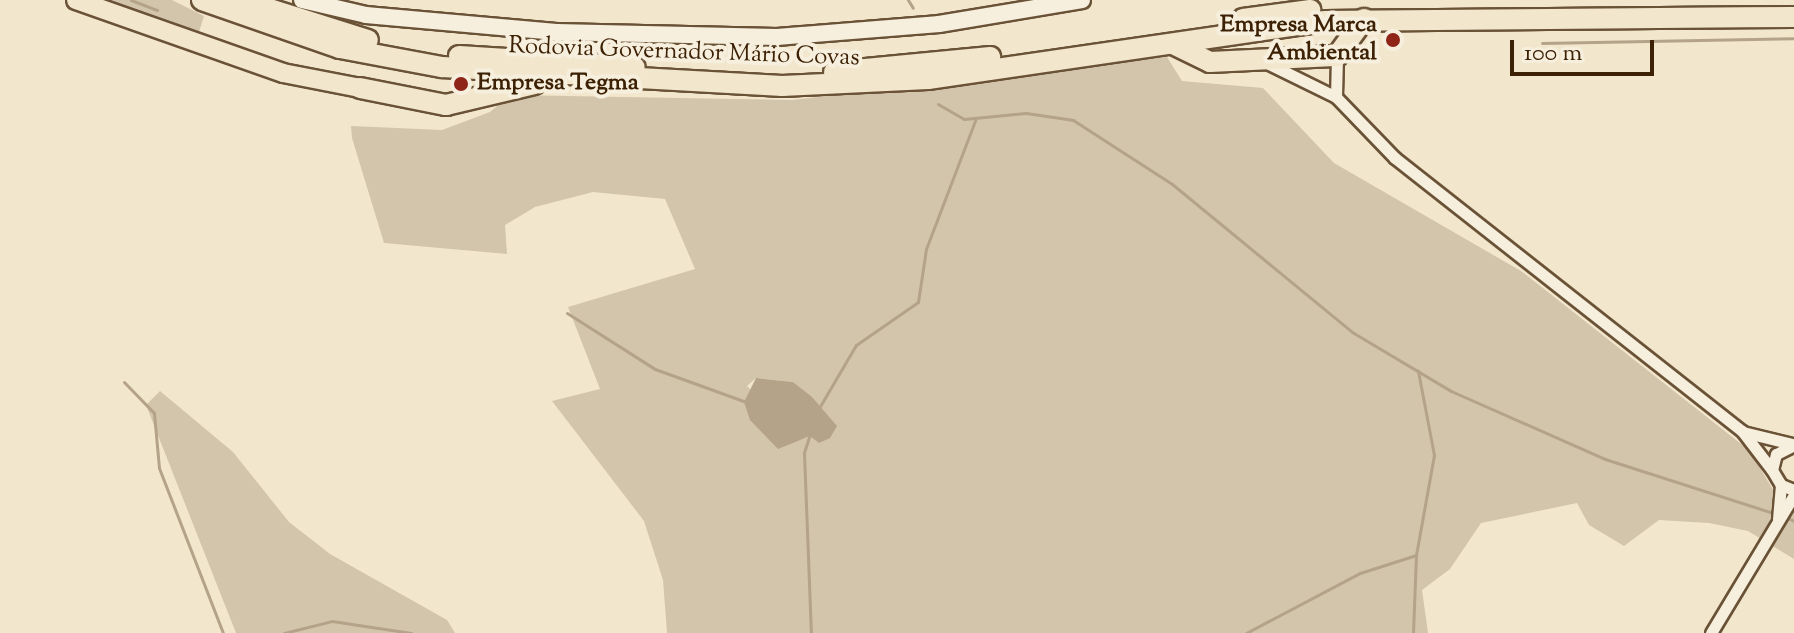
<!DOCTYPE html>
<html>
<head>
<meta charset="utf-8">
<style>
  body { margin:0 }
  #map { position:relative; width:1794px; height:633px; overflow:hidden; background:#f2e6cd; font-family:"Sorts Mill Goudy",serif }
  div>[style] { position:absolute }
  .green>* { inset:0; background:#d3c5ab }
  .water>* { inset:0; background:#b4a389 }
  .stream>* { height:3px; margin:-1.5px; padding:0 1.5px; transform-origin:1.5px; border-radius:1.5px; background:#b4a389 }
  .roads { filter:drop-shadow(2px 0 #6a5236) drop-shadow(-2px 0 #6a5236) drop-shadow(0 2px #6a5236) drop-shadow(0 -2px #6a5236) }
  .street>* { height:11px; margin:-5.5px; padding:0 5.5px; transform-origin:5.5px; border-radius:5.5px; background:#f7efde }
  .secondary>* { height:16px; margin:-8px; padding:0 8px; transform-origin:8px; border-radius:8px; background:#f7efde }
  .primary>* { height:18px; margin:-9px; padding:0 9px; transform-origin:9px; border-radius:9px; background:#f2e6cd }
  .highway>* { height:20px; margin:-10px; padding:0 10px; transform-origin:10px; border-radius:10px; background:#f2e6cd }
  .dots>* { width:22px; height:22px; translate:-50% -50%; box-sizing:border-box; border:4px solid #f7efde; border-radius:50% }
  span { translate:-50% -50%; white-space:nowrap; text-align:center; line-height:1.15; -webkit-text-stroke:8px #f7efde; paint-order:stroke }
  .poi-label { font-size:24px; color:#3d2104; font-weight:700 }
  .right { translate:-100% -50%; text-align:right }
  .left { translate:0 -50%; text-align:left }
  .street-label { font-size:24px; color:#3d2104 }
  .scale { position:absolute; left:1510px; top:40px; width:144px; height:36px; box-sizing:border-box; border:4px solid #3d2104; border-top:0; padding-left:10px; font-size:24px; line-height:28px; white-space:nowrap; color:#3d2104; -webkit-text-stroke:6px #f7efde; paint-order:stroke }
</style>
</head>
<body>
<div id="map">
  <div class="green">
    <i style="clip-path:polygon(82px 0,172px 0,204px 16px,198px 35px)"></i>
    <i style="clip-path:polygon(evenodd,1167px 57px,1182px 81px,1263px 88px,1334px 163px,1521px 271px,1750px 451px,1786px 512px,1794px 511px,1794px 559px,1748px 531px,1709px 523px,1659px 520px,1624px 546px,1589px 525px,1577px 503px,1481px 523px,1450px 569px,1422px 590px,1428px 633px,667px 633px,663px 580px,644px 521px,552px 401px,600px 389px,568px 307px,695px 269px,665px 199px,593px 192px,535px 207px,505px 225px,507px 254px,384px 243px,352px 138px,351px 126px,442px 130px,490px 112px,511px 95px,792px 100px,1167px 57px,756px 378px,793px 382px,824px 416px,810px 436px,800px 440px,747px 386px,756px 378px)"></i>
    <i style="clip-path:polygon(160px 391px,233px 452px,289px 522px,330px 554px,447px 620px,455px 633px,236px 633px,146px 405px)"></i>
  </div>
  <div class="water">
    <i style="clip-path:polygon(756px 378px,793px 382px,812px 397px,837px 426px,830px 438px,819px 443px,810px 436px,778px 449px,750px 420px,744px 402px)"></i>
  </div>
  <div class="stream">
    <i style="left:131px;top:0;width:28px;rotate:21deg"></i>
    <i style="left:908px;top:0;width:9px;rotate:58deg"></i>
    <i style="left:1542px;top:43px;width:252px;rotate:-1.1deg"></i>
    <i style="left:938px;top:104px;width:30px;rotate:30deg"></i>
    <i style="left:964px;top:119px;width:62px;rotate:-5.5deg"></i>
    <i style="left:1026px;top:113px;width:48px;rotate:8.5deg"></i>
    <i style="left:1073px;top:120px;width:118px;rotate:32.9deg"></i>
    <i style="left:1172px;top:184px;width:233px;rotate:39.4deg"></i>
    <i style="left:1352px;top:332px;width:115px;rotate:30.8deg"></i>
    <i style="left:1451px;top:391px;width:168px;rotate:23.8deg"></i>
    <i style="left:1605px;top:459px;width:180px;rotate:17.8deg"></i>
    <i style="left:567px;top:313px;width:104px;rotate:32.5deg"></i>
    <i style="left:655px;top:369px;width:97px;rotate:19.9deg"></i>
    <i style="left:124px;top:382px;width:43px;rotate:45.9deg"></i>
    <i style="left:154px;top:413px;width:55px;rotate:84.8deg"></i>
    <i style="left:159px;top:468px;width:177px;rotate:68.8deg"></i>
    <i style="left:819px;top:408px;width:73px;rotate:-59.6deg"></i>
    <i style="left:856px;top:345px;width:75px;rotate:-34.7deg"></i>
    <i style="left:918px;top:302px;width:54px;rotate:-81.4deg"></i>
    <i style="left:926px;top:249px;width:140px;rotate:-69.1deg"></i>
    <i style="left:810px;top:434px;width:20px;rotate:108deg"></i>
    <i style="left:804px;top:453px;width:180px;rotate:87.8deg"></i>
    <i style="left:1783px;top:516px;width:12px;rotate:24deg"></i>
    <i style="left:284px;top:633px;width:49px;rotate:-14deg"></i>
    <i style="left:332px;top:621px;width:80px;rotate:8.6deg"></i>
    <i style="left:1246px;top:633px;width:129px;rotate:-27.8deg"></i>
    <i style="left:1360px;top:573px;width:59px;rotate:-17.8deg"></i>
    <i style="left:1413px;top:633px;width:78px;rotate:-87.8deg"></i>
    <i style="left:1416px;top:555px;width:102px;rotate:-79.8deg"></i>
    <i style="left:1434px;top:455px;width:86px;rotate:-100.8deg"></i>
  </div>
  <div class="roads">
    <div class="street">
      <i style="left:1265px;top:62px;width:79px;rotate:26.2deg"></i>
      <i style="left:1336px;top:97px;width:85px;rotate:46deg"></i>
      <i style="left:1395px;top:158px;width:442px;rotate:38.2deg"></i>
      <i style="left:1742px;top:431px;width:49px;rotate:52.4deg"></i>
      <i style="left:1336px;top:97px;width:41px;rotate:-88.6deg"></i>
      <i style="left:1743px;top:432px;width:50px;rotate:13.8deg"></i>
      <i style="left:1794px;top:445px;width:20px;rotate:153deg"></i>
      <i style="left:1776px;top:454px;width:16px;rotate:104deg"></i>
      <i style="left:1772px;top:470px;width:17px;rotate:59deg"></i>
      <i style="left:1781px;top:485px;width:14px;rotate:21deg"></i>
      <i style="left:1778px;top:519px;width:34px;rotate:-85deg"></i>
      <i style="left:1711px;top:633px;width:161px;rotate:-59deg"></i>
    </div>
    <div class="secondary">
      <i style="left:302px;top:0;width:66px;rotate:13.2deg"></i>
      <i style="left:366px;top:15px;width:191px;rotate:5.1deg"></i>
      <i style="left:556px;top:32px;width:221px;rotate:1.3deg"></i>
      <i style="left:777px;top:37px;width:163px;rotate:-4.6deg"></i>
      <i style="left:939px;top:24px;width:145px;rotate:-9.5deg"></i>
    </div>
    <div class="primary">
      <i style="left:76px;top:0;width:219px;rotate:19.4deg"></i>
      <i style="left:283px;top:73px;width:78px;rotate:11deg"></i>
    </div>
    <div class="highway">
      <i style="left:202px;top:0;width:146px;rotate:19.2deg"></i>
      <i style="left:340px;top:48px;width:104px;rotate:10.6deg"></i>
      <i style="left:442px;top:67px;width:341px;rotate:3.2deg"></i>
      <i style="left:782px;top:86px;width:146px;rotate:-2.7deg"></i>
      <i style="left:928px;top:79px;width:401px;rotate:-8.3deg"></i>
      <i style="left:1325px;top:21px;width:469px;rotate:-0.5deg"></i>
      <i style="left:241px;top:0;width:133px;rotate:17.5deg"></i>
      <i style="left:1243px;top:19px;width:68px;rotate:-7.7deg"></i>
      <i style="left:1173px;top:44px;width:41px;rotate:25.9deg"></i>
      <i style="left:1210px;top:62px;width:127px;rotate:-2.7deg"></i>
      <i style="left:1337px;top:56px;width:46px;rotate:-53.9deg"></i>
      <i style="left:459px;top:56px;width:176px;rotate:3.6deg"></i>
      <i style="left:834px;top:72px;width:157px;rotate:-5.5deg"></i>
      <i style="left:360px;top:88px;width:88px;rotate:11.2deg"></i>
      <i style="left:446px;top:105px;width:91px;rotate:-13.3deg"></i>
    </div>
  </div>
  <div class="dots">
    <i style="left:1393px;top:40px;background:#8f2418"></i>
    <i style="left:461px;top:84px;background:#8f2418"></i>
  </div>
  <div class="poi-label">
    <span class="right" style="left:1377px;top:40px">Empresa Marca<br>Ambiental</span>
    <span class="left" style="left:477px;top:84px">Empresa Tegma</span>
  </div>
  <div class="street-label">
    <span style="left:684px;top:53px;rotate:2deg">Rodovia Governador Mário Covas</span>
  </div>
  <div class="scale">100 m</div>
</div>
</body>
</html>
